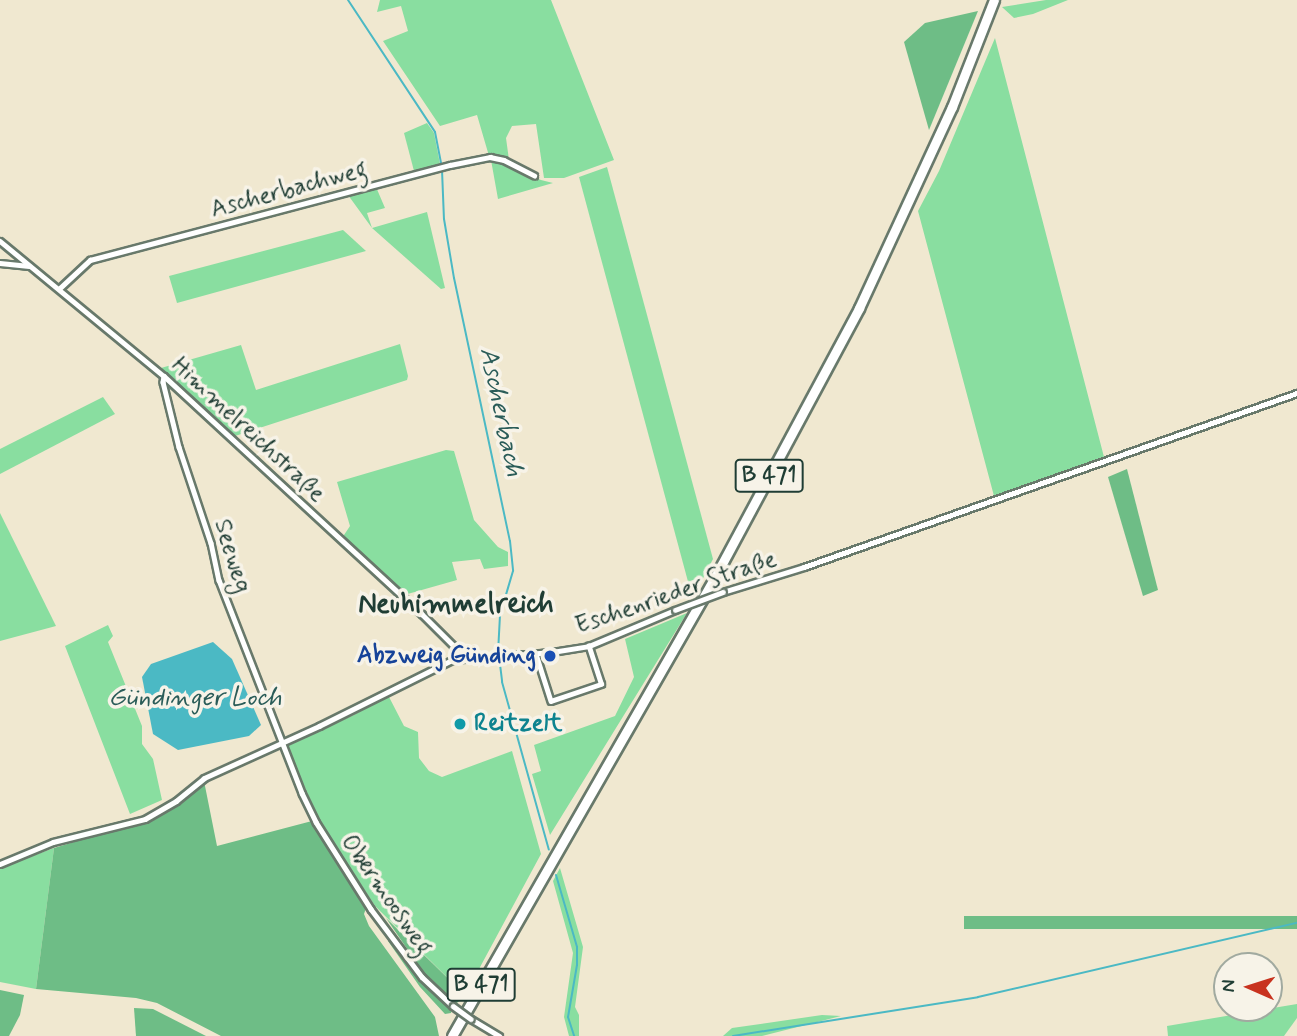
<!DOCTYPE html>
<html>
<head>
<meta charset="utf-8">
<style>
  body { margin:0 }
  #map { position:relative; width:1297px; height:1036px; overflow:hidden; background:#f0e8d0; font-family:Mynerve,sans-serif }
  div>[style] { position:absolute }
  .green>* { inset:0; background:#89dea0 }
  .forest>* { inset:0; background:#6ebd86; transform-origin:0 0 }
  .water>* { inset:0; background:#4bb9c4 }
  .stream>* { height:2px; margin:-1px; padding:0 1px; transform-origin:1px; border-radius:1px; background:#4bb9c4 }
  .roads { filter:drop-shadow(2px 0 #68796b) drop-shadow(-2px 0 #68796b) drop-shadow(0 2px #68796b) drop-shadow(0 -2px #68796b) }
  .street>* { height:4.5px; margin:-2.25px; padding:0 2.25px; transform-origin:2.25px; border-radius:2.25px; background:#fff }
  .highway>* { height:9px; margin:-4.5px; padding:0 4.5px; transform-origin:4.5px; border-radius:4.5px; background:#fff }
  .bridges { filter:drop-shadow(2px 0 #68796b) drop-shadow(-2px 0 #68796b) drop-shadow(0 2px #68796b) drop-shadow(0 -2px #68796b) }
  .street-bridge>* { height:4.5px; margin:-2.25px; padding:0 2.25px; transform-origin:2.25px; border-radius:2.25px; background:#fff }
  .dots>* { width:19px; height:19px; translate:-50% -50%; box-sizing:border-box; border:4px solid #f7f3e8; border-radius:50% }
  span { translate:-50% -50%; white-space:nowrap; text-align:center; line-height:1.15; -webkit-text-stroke:7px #f7f3e8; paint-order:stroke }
  .shield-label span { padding:2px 5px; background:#f7f3e8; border:2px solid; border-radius:5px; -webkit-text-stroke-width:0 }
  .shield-label { font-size:23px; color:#1f3d34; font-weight:700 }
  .street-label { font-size:24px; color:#1f3d34 }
  .transit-label { font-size:24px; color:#164399; font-weight:700 }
  .right { translate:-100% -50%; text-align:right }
  .culture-label { font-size:24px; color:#0d838f; font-weight:700 }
  .left { translate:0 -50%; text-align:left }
  .water-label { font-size:26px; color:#2a5c58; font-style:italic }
  .quarter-label { font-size:28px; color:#1f3d34; font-weight:700 }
  .north { position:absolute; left:1213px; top:952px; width:70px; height:70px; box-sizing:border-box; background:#f7f3e8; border:2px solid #a1aaa0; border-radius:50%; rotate:273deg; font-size:19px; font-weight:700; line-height:28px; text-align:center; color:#1f3d34 }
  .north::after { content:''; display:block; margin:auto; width:24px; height:32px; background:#c8321e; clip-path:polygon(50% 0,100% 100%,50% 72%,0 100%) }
</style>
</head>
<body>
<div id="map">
  <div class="green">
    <i style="clip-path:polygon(380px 0,551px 0,614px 160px,564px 178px,544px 178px,536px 124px,512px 126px,506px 138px,509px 160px,489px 156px,477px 115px,440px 126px,383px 41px,408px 31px,401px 6px,377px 12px)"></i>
    <i style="clip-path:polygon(1046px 0,1068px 0,1033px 14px,1014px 18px,1002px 7px)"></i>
    <i style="clip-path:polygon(995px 38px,1104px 457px,994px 496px,918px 211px,939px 171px)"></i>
    <i style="clip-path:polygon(427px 123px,434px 133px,440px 164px,414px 171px,404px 133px)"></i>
    <i style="clip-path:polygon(491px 160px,541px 180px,553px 183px,498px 199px)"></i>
    <i style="clip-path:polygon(607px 167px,713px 559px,699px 586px,690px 589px,579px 177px)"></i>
    <i style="clip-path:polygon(376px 187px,385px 208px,367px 213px,372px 228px,427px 212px,445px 288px,441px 289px,372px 228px,348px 195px)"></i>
    <i style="clip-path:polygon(343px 230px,366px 251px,177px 303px,169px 276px)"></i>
    <i style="clip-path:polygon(400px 344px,408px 376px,407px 380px,235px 436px,161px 368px,241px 345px,256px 390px)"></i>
    <i style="clip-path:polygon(103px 397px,115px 414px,0 474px,0 449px)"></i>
    <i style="clip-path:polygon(446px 450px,454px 451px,474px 520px,498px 547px,508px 552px,508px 566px,484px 569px,480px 559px,452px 562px,457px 580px,404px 595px,342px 538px,350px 526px,337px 482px)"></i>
    <i style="clip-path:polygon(0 513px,56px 626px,0 641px)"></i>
    <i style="clip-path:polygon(687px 613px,632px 702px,550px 835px,532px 774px,541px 771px,534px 745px,615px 716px,634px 677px,625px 639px)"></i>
    <i style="clip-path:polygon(108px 625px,113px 636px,108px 642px,142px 726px,142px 744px,153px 759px,162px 800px,130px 814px,65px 646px)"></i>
    <i style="clip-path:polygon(388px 695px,404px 726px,418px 732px,419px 758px,429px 771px,442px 777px,512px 751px,541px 854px,465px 995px,375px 906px,320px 822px,286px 745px,354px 715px)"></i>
    <i style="clip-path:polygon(54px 848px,36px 989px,0 982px,0 868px)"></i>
    <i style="clip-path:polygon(560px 868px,583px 947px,575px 1007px,579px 1015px,579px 1036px,569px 1036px,564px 1017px,573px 953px,553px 881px)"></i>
    <i style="clip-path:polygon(1297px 1004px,1297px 1018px,1284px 1036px,1168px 1036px,1167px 1026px)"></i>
    <i style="clip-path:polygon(822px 1015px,841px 1016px,762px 1036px,723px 1036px,732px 1028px)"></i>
  </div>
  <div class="forest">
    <i style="clip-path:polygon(978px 11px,929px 130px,904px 42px,925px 23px)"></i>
    <i style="clip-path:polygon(1127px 469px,1158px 590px,1143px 596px,1108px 477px)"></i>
    <i style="clip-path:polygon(204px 781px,217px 846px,312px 821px,366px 908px,364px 914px,369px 926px,435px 1017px,439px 1036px,221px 1036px,157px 1003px,136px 998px,36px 989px,54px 848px,151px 819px)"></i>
    <i style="left:1297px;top:916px;width:13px;height:333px;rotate:90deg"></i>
    <i style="clip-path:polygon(386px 918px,465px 995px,456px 1004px,425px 975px)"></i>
    <i style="clip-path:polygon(389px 937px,421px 979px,452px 1008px,451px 1013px,445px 1014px,420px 987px,388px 941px)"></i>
    <i style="clip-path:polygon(0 990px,24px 995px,20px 1015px,9px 1036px,0 1036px)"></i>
    <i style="clip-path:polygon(134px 1008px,153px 1009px,206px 1036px,136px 1036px)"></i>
  </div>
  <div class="water">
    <i style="clip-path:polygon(213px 642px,232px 659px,261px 725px,249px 736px,178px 750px,153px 734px,142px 677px,151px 664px)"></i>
  </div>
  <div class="stream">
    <i style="left:348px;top:0;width:158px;rotate:56.6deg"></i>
    <i style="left:435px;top:132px;width:33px;rotate:79deg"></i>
    <i style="left:442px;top:170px;width:49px;rotate:87.7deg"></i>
    <i style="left:444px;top:219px;width:60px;rotate:80.4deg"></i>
    <i style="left:454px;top:278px;width:269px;rotate:78deg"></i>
    <i style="left:510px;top:541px;width:30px;rotate:84deg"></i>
    <i style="left:513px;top:571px;width:46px;rotate:106.5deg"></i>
    <i style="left:500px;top:615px;width:33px;rotate:93deg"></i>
    <i style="left:498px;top:648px;width:34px;rotate:83deg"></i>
    <i style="left:502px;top:682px;width:174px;rotate:74.4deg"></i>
    <i style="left:556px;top:875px;width:75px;rotate:73.7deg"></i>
    <i style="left:577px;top:947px;width:18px;rotate:90deg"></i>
    <i style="left:577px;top:965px;width:53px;rotate:99.8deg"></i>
    <i style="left:568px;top:1017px;width:20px;rotate:72deg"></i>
    <i style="left:733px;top:1036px;width:248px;rotate:-9deg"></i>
    <i style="left:978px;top:997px;width:327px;rotate:-13.1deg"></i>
  </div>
  <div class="roads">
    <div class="street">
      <i style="left:0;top:241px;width:212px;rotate:39.5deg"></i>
      <i style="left:164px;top:376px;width:351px;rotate:42.7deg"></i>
      <i style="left:422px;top:614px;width:47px;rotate:45deg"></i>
      <i style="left:455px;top:647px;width:12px;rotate:70deg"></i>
      <i style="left:0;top:263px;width:29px;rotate:6deg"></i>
      <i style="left:60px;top:288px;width:41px;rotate:-43deg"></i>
      <i style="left:90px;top:260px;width:372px;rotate:-14.8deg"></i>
      <i style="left:450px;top:165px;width:41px;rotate:-11.3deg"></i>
      <i style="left:490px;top:157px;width:14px;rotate:12deg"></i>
      <i style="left:504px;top:160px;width:34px;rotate:27deg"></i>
      <i style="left:164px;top:376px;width:6px;rotate:99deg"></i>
      <i style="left:163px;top:382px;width:67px;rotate:76.2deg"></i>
      <i style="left:179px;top:447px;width:101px;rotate:71.6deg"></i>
      <i style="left:211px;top:543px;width:38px;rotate:78deg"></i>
      <i style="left:219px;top:580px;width:229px;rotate:68.7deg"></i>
      <i style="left:302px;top:793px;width:32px;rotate:64deg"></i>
      <i style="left:316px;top:822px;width:103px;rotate:57.7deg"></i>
      <i style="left:371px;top:909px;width:85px;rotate:53.1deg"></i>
      <i style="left:422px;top:977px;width:42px;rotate:43.1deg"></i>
      <i style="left:723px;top:592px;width:85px;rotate:-17.2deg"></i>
      <i style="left:804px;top:567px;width:523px;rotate:-19.44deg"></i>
      <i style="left:536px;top:654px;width:49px;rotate:72.3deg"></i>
      <i style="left:551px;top:701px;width:53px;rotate:-18.8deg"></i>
      <i style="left:601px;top:684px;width:40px;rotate:-108deg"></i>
      <i style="left:0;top:864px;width:57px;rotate:-22.5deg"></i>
      <i style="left:53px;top:842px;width:95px;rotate:-14deg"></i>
      <i style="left:145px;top:819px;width:36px;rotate:-30deg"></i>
      <i style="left:176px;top:801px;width:36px;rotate:-39deg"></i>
      <i style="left:204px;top:778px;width:126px;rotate:-24.3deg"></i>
      <i style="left:319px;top:726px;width:148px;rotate:-26.4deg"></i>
      <i style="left:452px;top:660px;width:100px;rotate:-4.6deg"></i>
      <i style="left:552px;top:652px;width:37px;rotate:-9deg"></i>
      <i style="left:589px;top:646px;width:93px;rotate:-22.7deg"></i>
      <i style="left:471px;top:1019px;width:33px;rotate:31deg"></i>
    </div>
    <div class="highway">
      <i style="left:452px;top:1036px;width:529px;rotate:-60.19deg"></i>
      <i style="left:715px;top:577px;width:305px;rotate:-61.8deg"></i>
      <i style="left:859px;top:308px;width:221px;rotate:-65.2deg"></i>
      <i style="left:952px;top:107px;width:115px;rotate:-68.6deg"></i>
    </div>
  </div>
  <div class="bridges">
    <div class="street-bridge">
      <i style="left:675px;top:610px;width:51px;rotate:-20.6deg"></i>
      <i style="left:453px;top:1006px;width:22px;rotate:36deg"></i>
    </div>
  </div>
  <div class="dots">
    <i style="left:550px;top:656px;background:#1a4fb4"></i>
    <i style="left:460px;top:724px;background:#0f9aa8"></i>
  </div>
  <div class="shield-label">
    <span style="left:769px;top:476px">B 471</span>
    <span style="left:481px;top:985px">B 471</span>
  </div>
  <div class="street-label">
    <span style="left:289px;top:190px;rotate:-15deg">Ascherbachweg</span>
    <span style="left:248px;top:430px;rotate:43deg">Himmelreichstraße</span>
    <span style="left:232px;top:556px;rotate:73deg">Seeweg</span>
    <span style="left:676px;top:593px;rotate:-19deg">Eschenrieder Straße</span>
    <span style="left:386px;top:895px;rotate:55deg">Obermoosweg</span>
  </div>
  <div class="transit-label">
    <span class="right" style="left:536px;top:656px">Abzweig Günding</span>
  </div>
  <div class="culture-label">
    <span class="left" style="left:474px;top:724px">Reitzelt</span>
  </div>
  <div class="water-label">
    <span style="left:500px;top:412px;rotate:78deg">Ascherbach</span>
    <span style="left:195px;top:699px">Gündinger Loch</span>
  </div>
  <div class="quarter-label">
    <span style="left:456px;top:605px">Neuhimmelreich</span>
  </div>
  <div class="north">N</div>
</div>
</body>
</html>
